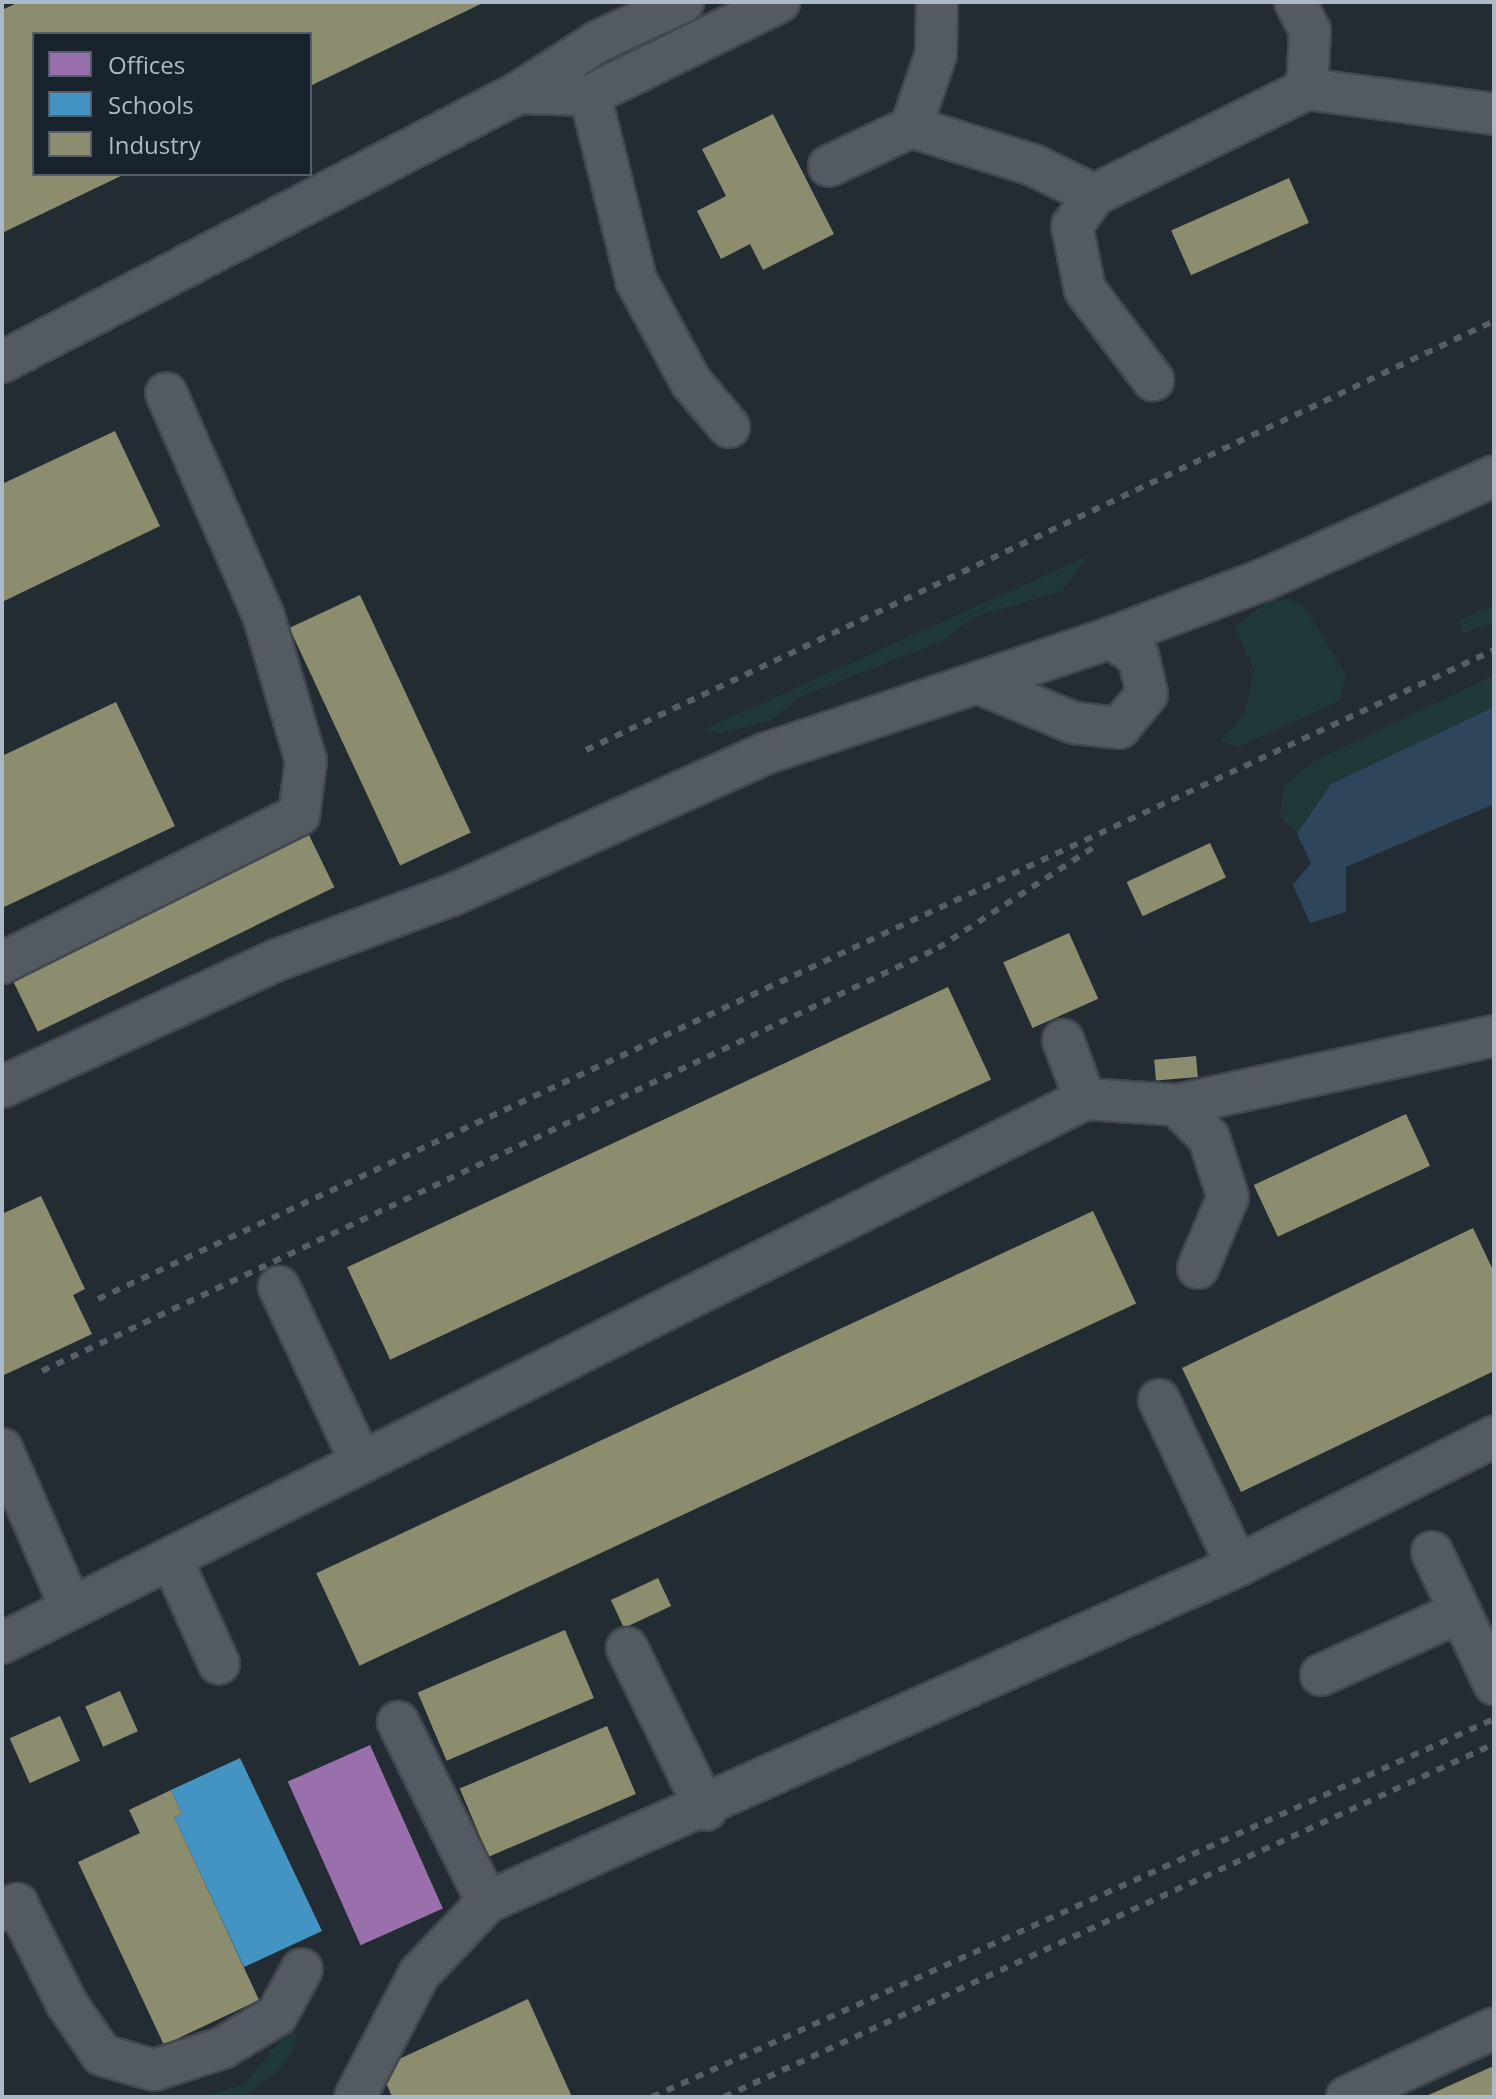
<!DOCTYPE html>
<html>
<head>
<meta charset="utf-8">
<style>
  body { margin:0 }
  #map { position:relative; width:1496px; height:2099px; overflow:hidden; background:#242c33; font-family:"Open Sans",sans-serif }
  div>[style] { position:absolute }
  .green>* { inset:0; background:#213839 }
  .water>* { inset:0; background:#2e465c }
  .offices>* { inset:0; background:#9970ab; transform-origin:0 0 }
  .schools>* { inset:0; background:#4393c3 }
  .industry>* { inset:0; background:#8c8c6e; transform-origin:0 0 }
  .roads { filter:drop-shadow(2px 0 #42484d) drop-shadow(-2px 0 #42484d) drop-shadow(0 2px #42484d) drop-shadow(0 -2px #42484d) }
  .minor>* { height:40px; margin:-20px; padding:0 20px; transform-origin:20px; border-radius:20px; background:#545a62 }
  .rail>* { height:6px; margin-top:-3px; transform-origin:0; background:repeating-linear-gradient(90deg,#575e64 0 8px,transparent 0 16px) }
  span { translate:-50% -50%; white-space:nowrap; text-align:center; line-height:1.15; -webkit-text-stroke:8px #18232e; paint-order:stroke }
  .frame { position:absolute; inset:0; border:4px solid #acb9c6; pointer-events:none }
  .legend { position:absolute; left:32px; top:32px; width:280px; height:144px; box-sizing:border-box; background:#18232e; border:2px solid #535f6b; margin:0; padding:10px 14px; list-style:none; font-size:24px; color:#acb9c6 }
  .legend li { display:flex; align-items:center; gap:16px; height:40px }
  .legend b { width:40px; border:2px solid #535f6b }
</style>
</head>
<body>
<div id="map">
  <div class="green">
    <i style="clip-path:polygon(1088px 556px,1062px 591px,971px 618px,945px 640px,800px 697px,770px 721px,719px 734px,705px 729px)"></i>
    <i style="clip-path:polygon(1272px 598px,1302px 603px,1346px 676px,1339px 701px,1239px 747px,1220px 741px,1244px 716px,1254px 670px,1235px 627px)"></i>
    <i style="clip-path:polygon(1494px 606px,1494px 623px,1464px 633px,1459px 620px)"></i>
    <i style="clip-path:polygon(1494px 675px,1494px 707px,1331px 784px,1297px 834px,1280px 818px,1283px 786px,1315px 761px)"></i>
    <i style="clip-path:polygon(294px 2025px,297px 2041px,281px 2069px,244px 2097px,204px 2097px,244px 2084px)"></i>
  </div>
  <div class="water">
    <i style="clip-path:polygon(1494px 707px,1494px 804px,1346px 867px,1346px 912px,1310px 923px,1293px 885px,1311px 863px,1297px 834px,1331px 784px)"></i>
  </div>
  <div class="offices">
    <i style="left:370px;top:1745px;width:179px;height:90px;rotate:66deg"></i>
  </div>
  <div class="schools">
    <i style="clip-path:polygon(240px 1758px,322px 1931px,244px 1967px,174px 1817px,182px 1814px,171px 1790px)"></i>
  </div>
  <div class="industry">
    <i style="clip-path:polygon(19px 2px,485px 2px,310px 86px,310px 34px,34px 34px,34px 174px,125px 174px,2px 233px,2px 10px)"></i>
    <i style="clip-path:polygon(773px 114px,834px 234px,763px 270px,750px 244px,721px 259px,697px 211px,726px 196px,702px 149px)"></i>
    <i style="left:1289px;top:178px;width:49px;height:129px;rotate:66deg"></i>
    <i style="clip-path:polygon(115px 431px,160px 526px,2px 602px,2px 484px)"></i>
    <i style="left:360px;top:595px;width:262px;height:78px;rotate:65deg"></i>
    <i style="clip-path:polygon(116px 702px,175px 826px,2px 908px,2px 756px)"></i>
    <i style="left:309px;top:835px;width:58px;height:330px;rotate:64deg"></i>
    <i style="left:1210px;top:843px;width:38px;height:92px;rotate:65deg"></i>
    <i style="left:1069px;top:933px;width:72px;height:72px;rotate:66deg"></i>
    <i style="left:948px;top:987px;width:102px;height:663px;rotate:65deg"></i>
    <i style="left:1196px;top:1056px;width:21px;height:42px;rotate:85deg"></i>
    <i style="left:1406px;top:1114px;width:57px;height:168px;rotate:65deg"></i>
    <i style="clip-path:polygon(41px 1196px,85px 1289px,73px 1295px,92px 1334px,2px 1376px,2px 1214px)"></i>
    <i style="left:1093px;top:1211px;width:102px;height:857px;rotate:65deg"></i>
    <i style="clip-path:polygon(1473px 1228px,1494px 1272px,1494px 1371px,1241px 1492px,1182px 1368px)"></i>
    <i style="left:658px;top:1578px;width:31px;height:52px;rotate:65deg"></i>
    <i style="left:565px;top:1630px;width:74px;height:160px;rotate:67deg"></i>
    <i style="left:120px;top:1691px;width:44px;height:38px;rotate:66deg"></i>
    <i style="left:60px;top:1716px;width:49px;height:55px;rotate:66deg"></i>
    <i style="left:607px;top:1726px;width:74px;height:160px;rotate:67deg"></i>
    <i style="clip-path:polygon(171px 1790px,182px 1814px,174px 1817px,259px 2000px,164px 2045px,78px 1862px,140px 1833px,129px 1810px)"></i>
    <i style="clip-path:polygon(528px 1999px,572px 2097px,392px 2097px,380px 2068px)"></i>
    <i style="clip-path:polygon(1494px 2066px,1494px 2097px,1424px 2097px,1489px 2068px)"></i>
  </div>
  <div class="roads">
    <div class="minor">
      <i style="left:1307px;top:89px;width:189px;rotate:7.6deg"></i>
      <i style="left:518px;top:93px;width:96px;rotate:-32.7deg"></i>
      <i style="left:599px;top:41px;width:93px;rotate:-24.9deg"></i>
      <i style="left:590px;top:95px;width:191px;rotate:76deg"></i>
      <i style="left:636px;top:280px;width:116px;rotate:61.7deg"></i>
      <i style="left:691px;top:382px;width:59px;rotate:49.8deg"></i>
      <i style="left:911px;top:127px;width:77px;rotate:-71.1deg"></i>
      <i style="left:936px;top:54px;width:52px;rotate:-88.9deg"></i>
      <i style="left:829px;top:166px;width:91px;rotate:-25.4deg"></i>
      <i style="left:911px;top:127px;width:128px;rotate:17.3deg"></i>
      <i style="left:1033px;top:165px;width:68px;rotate:26.2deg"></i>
      <i style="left:1094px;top:195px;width:238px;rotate:-26.5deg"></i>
      <i style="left:1307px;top:89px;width:58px;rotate:-87deg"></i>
      <i style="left:1310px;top:31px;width:33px;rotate:-117deg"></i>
      <i style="left:1094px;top:195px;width:38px;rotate:125deg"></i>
      <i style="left:1072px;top:226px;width:65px;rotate:78.5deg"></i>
      <i style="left:1085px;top:290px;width:113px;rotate:52.9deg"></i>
      <i style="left:2px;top:362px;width:582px;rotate:-27.53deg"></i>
      <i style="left:518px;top:93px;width:72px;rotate:1.6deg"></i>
      <i style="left:590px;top:95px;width:211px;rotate:-26.2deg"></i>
      <i style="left:981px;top:684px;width:101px;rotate:22.8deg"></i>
      <i style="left:1074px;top:723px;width:45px;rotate:6.3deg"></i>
      <i style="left:1119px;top:728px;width:44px;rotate:-50.5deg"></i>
      <i style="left:1147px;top:694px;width:39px;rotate:-103deg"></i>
      <i style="left:1138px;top:656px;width:33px;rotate:-147deg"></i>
      <i style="left:2px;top:963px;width:332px;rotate:-26.5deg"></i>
      <i style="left:299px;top:815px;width:54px;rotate:-82.6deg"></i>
      <i style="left:306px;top:761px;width:150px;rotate:-106.3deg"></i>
      <i style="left:264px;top:617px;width:244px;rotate:-113.6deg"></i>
      <i style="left:1063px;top:1040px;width:63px;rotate:69.6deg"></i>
      <i style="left:2px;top:1087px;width:303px;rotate:-24.8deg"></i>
      <i style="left:277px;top:960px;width:187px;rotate:-20.4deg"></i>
      <i style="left:452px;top:895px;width:346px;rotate:-24.3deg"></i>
      <i style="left:767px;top:753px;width:362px;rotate:-18.5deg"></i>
      <i style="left:1110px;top:638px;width:164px;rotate:-20.8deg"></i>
      <i style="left:1263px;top:580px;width:253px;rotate:-24.2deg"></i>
      <i style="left:1177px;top:1105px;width:46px;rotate:45.9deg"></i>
      <i style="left:1209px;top:1138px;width:62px;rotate:72.1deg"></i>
      <i style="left:1228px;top:1197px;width:77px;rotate:112.9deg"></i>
      <i style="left:279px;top:1287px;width:193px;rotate:64.9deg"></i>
      <i style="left:1159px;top:1400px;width:183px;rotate:64.8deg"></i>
      <i style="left:2px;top:1449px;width:173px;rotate:66.5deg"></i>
      <i style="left:1432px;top:1552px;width:146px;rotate:64.8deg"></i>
      <i style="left:171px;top:1558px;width:116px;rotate:65.6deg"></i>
      <i style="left:2px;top:1643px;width:1212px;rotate:-26.67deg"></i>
      <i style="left:1085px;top:1099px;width:92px;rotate:3.7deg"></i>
      <i style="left:1177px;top:1105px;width:324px;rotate:-12.3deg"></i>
      <i style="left:627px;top:1648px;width:180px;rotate:64deg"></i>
      <i style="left:1321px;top:1675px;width:153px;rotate:-24.4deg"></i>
      <i style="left:398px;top:1722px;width:201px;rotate:63.7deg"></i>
      <i style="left:2px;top:1911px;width:17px;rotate:-25deg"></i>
      <i style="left:17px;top:1904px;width:112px;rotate:63.4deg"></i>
      <i style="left:67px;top:2004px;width:62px;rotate:55.5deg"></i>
      <i style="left:102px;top:2055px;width:54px;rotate:16.1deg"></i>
      <i style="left:154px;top:2070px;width:71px;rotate:-17.9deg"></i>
      <i style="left:222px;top:2048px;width:64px;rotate:-31deg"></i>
      <i style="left:277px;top:2015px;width:52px;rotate:-61.5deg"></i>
      <i style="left:355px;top:2097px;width:139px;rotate:-62.5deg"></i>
      <i style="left:419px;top:1974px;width:99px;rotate:-46.6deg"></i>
      <i style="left:487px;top:1902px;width:822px;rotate:-24.13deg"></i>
      <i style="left:1237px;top:1566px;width:288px;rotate:-26.7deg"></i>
      <i style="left:1347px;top:2097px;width:162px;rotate:-25.1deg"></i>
    </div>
  </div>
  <div class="rail">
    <i style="left:586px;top:750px;width:1004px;rotate:-25.29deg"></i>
    <i style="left:98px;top:1299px;width:1539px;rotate:-24.93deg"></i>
    <i style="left:42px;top:1371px;width:991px;rotate:-25.27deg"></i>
    <i style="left:938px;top:948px;width:189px;rotate:-32.9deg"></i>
    <i style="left:652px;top:2097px;width:923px;rotate:-24.18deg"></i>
    <i style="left:724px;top:2097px;width:847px;rotate:-24.63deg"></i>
  </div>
  <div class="frame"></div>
  <ul class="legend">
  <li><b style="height:22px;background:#9970ab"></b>Offices</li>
  <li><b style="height:22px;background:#4393c3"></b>Schools</li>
  <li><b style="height:22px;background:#8c8c6e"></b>Industry</li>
  </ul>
</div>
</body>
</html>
